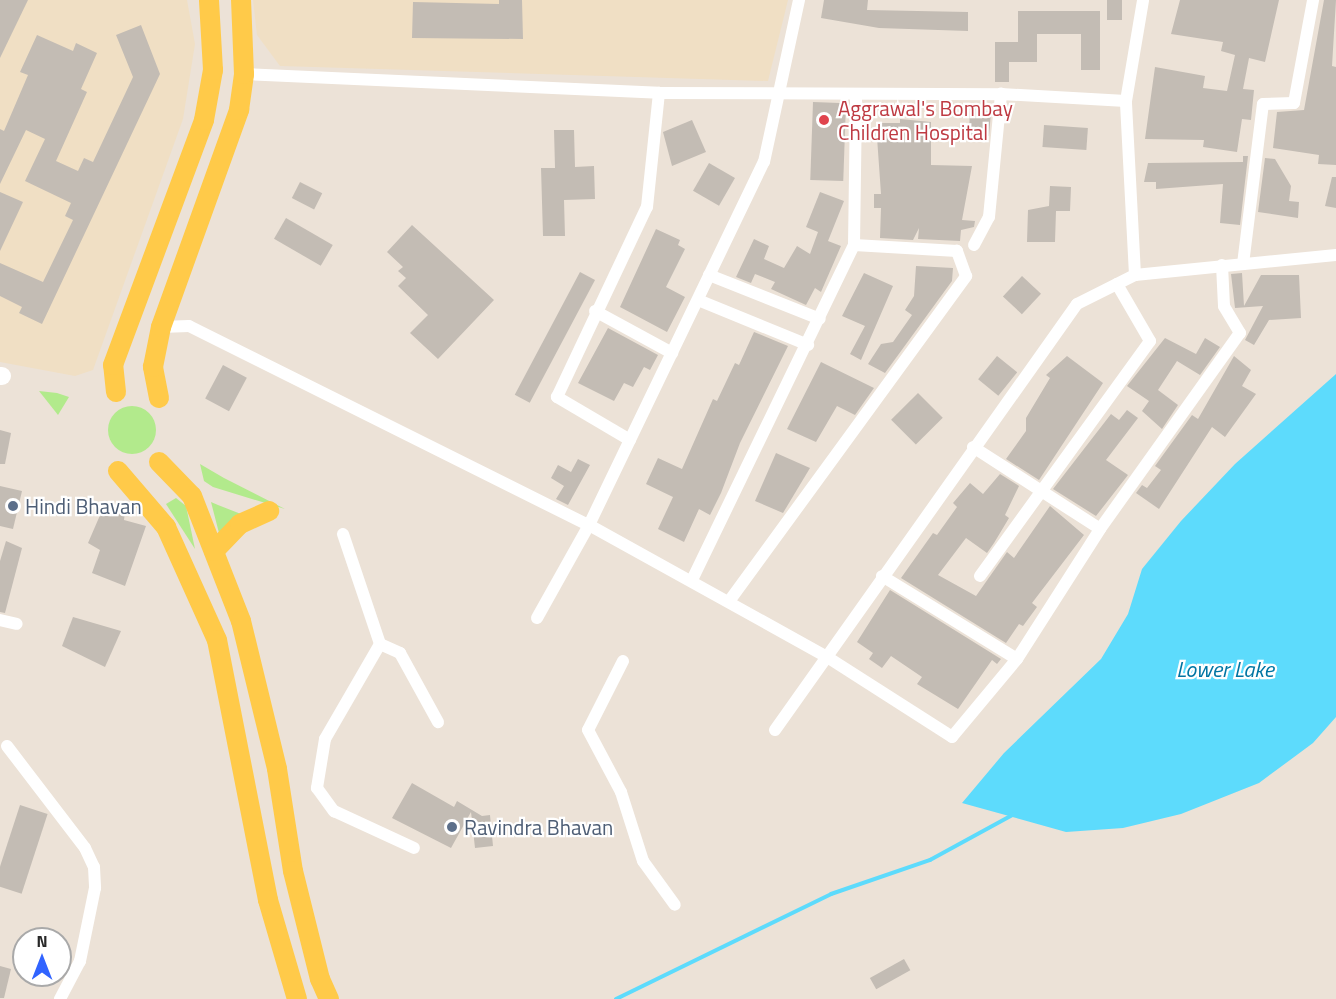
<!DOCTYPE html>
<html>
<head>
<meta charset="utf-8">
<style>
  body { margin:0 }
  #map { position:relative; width:1336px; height:999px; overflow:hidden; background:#ece2d7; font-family:"Titillium Web",sans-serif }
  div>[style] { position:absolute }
  .education>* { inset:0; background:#f0dfc4 }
  .green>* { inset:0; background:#b2ea8c }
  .round { border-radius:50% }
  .water>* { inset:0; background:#5ddbfc }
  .stream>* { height:4px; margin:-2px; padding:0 2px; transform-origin:2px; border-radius:2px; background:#5ddbfc }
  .building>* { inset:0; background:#c3bcb4; transform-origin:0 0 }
  .street>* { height:12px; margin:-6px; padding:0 6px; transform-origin:6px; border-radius:6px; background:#fff }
  .secondary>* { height:18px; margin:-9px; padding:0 9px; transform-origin:9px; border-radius:9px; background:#fff }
  .primary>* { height:20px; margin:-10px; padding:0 10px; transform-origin:10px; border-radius:10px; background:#ffca49 }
  .dots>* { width:16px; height:16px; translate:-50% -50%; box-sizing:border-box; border:3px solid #fff; border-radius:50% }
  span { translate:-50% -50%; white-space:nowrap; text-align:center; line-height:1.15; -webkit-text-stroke:4.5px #fff; paint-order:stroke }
  .health-label { font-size:21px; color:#be3a42 }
  .left { translate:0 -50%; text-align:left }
  .service-label { font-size:21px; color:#4e5e75 }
  .water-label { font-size:22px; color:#0075a3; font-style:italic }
  .north { position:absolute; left:12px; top:927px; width:60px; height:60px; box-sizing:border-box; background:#fff; border:2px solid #a9a9a9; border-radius:50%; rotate:0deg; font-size:16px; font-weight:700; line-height:24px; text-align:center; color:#282828 }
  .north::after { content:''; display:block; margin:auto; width:21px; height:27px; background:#3164ff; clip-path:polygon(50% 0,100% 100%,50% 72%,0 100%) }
</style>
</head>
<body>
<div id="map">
  <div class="education">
    <i style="clip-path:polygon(0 0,187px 0,195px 44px,183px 119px,93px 370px,75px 376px,0 362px)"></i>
    <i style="clip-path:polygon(253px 0,788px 0,768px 81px,280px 66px,257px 35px)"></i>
  </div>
  <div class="green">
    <i style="clip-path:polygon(39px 391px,57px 393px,69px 397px,58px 415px)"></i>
    <i class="round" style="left:108px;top:406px;width:48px;height:48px"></i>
    <i style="clip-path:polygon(200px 464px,224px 478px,285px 509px,213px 487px,204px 481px)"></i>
    <i style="clip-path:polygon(176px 498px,186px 506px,195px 549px,166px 504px)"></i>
    <i style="clip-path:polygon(211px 502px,218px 505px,241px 514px,219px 533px)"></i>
  </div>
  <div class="water">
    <i style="clip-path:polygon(1336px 374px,1336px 717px,1313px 743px,1259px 783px,1181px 814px,1123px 828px,1066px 832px,962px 803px,1004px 753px,1101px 659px,1128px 614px,1142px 569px,1181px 521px,1235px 464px)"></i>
  </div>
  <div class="stream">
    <i style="left:616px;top:999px;width:239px;rotate:-26deg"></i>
    <i style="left:831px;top:894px;width:105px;rotate:-19deg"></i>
    <i style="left:930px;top:860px;width:96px;rotate:-28.7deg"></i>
  </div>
  <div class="building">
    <i style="clip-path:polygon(0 0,28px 0,0 58px)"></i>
    <i style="clip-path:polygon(499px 0,522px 0,523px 39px,412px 38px,413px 2px,499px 4px)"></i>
    <i style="clip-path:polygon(824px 0,868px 0,867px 10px,968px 12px,968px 31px,879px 28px,821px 18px)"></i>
    <i style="left:1107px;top:0;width:15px;height:20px"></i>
    <i style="clip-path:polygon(1180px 0,1279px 0,1265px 62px,1249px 58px,1243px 89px,1254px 90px,1251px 120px,1242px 119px,1237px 152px,1203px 147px,1204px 140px,1145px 139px,1155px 67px,1205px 76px,1203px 88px,1227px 91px,1235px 55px,1221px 51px,1223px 42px,1171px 34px)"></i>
    <i style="clip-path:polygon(1324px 0,1336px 0,1332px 66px,1336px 67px,1336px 165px,1318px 164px,1319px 155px,1273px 148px,1277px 112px,1304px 110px)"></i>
    <i style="clip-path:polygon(1018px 11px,1100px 11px,1100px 70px,1081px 70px,1081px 34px,1037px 34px,1037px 62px,1009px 62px,1009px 82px,995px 82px,995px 42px,1018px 42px)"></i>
    <i style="clip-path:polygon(141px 25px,160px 74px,42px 324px,19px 313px,22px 307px,0 296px,0 263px,43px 282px,73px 220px,65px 216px,71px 203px,25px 181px,45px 139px,26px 130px,0 184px,0 129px,4px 131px,28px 75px,20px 72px,37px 35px,73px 51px,76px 43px,97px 53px,81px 89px,87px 92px,56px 161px,78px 171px,84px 158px,93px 162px,133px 77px,116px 35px)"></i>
    <i style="left:813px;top:102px;width:33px;height:78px;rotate:2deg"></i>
    <i style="clip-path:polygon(970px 107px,991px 112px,989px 136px,969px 135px)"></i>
    <i style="clip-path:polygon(900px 119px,931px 122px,931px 165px,972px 166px,962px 220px,975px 221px,974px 227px,961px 230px,960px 241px,918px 239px,919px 228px,913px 240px,880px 238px,881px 208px,874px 208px,874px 194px,881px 194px,876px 123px,900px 123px)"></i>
    <i style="clip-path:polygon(692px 120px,706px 152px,672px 166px,663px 132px)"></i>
    <i style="left:1044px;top:125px;width:44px;height:22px;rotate:4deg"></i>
    <i style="clip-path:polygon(554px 130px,574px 130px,575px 167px,594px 166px,595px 199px,564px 200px,565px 236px,543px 236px,541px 168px,555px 168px)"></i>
    <i style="clip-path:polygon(1243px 156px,1248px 156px,1240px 225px,1220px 223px,1223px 184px,1156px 189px,1156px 182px,1144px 182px,1148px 163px,1243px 162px)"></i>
    <i style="clip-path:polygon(1265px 158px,1275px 159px,1291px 186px,1289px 201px,1299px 202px,1298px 218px,1258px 212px)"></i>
    <i style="left:709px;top:163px;width:30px;height:32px;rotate:30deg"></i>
    <i style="clip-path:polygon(1332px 177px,1336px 177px,1336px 208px,1325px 206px)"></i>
    <i style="left:300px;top:182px;width:25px;height:18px;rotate:27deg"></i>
    <i style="clip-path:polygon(1050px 186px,1071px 187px,1070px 211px,1056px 211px,1055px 242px,1027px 242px,1028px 210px,1049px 206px)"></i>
    <i style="clip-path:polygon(0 192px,23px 202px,0 251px)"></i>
    <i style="clip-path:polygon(820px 192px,844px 201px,828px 241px,841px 246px,821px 292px,815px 288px,806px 305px,771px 289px,775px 282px,755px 274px,751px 283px,736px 277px,754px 239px,769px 246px,764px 259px,784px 268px,797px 246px,810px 254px,818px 232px,806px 227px)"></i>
    <i style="left:286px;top:218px;width:54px;height:24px;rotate:30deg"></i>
    <i style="clip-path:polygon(412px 225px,494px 300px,438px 359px,410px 333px,428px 315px,398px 286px,406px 278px,398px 271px,403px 267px,387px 252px)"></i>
    <i style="clip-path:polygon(656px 229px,680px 240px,678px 245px,685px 249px,666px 287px,685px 297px,667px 332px,620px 307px)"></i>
    <i style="clip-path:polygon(916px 266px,953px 268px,952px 281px,885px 373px,868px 364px,881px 344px,893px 342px,912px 315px,905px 310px,914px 296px)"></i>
    <i style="left:580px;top:272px;width:17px;height:139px;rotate:28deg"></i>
    <i style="clip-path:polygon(864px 273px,893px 286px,861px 360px,850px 354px,865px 326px,842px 316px)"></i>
    <i style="clip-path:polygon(1242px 273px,1244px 306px,1261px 275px,1299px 275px,1301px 318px,1269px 320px,1254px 345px,1245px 340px,1263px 306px,1235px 308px,1231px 274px)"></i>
    <i style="left:1022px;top:276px;width:26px;height:28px;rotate:43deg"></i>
    <i style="clip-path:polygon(608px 328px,658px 355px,650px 370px,644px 367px,633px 387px,624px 383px,614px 401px,578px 383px)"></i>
    <i style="clip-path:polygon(754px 332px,788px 346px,740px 443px,721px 493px,710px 515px,699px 509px,684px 542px,658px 529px,673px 497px,646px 484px,658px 458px,682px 469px,713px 399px,717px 401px,735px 363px,739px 365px)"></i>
    <i style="clip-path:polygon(1165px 338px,1196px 354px,1205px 338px,1220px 347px,1200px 375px,1177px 361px,1158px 390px,1178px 405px,1162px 429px,1142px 411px,1149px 401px,1127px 386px)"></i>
    <i style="left:997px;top:356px;width:26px;height:30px;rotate:39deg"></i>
    <i style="clip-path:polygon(1067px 356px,1103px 383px,1039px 480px,1006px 459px,1026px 431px,1026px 418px,1050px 378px,1046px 375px)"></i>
    <i style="clip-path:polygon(1234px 356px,1251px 370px,1242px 386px,1256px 394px,1225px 437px,1212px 427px,1159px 509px,1136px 493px,1142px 485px,1147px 488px,1161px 470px,1155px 466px,1192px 415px,1198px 419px)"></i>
    <i style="clip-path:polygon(821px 362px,874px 388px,855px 415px,837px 406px,816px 442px,787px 429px)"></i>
    <i style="left:223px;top:365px;width:27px;height:38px;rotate:28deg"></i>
    <i style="left:918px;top:393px;width:35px;height:38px;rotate:45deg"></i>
    <i style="clip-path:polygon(1127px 410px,1138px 418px,1106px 460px,1128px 475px,1096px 516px,1053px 489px,1111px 414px,1119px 420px)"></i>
    <i style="clip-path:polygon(0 430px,11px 433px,5px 464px,0 464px)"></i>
    <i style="clip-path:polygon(776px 453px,810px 468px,783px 513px,755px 501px)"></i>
    <i style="clip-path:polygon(578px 459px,590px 465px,568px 505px,556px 499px,564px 486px,551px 478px,558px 465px,571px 472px)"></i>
    <i style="clip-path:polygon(1000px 474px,1019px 486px,1005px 515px,1009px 518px,994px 543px,987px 553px,966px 538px,938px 575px,976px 596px,1007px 552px,1014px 558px,1050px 506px,1084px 535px,1032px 603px,1037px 607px,1023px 626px,1019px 624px,1006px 643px,901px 578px,933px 533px,937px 535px,957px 507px,953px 503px,970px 483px,983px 494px)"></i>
    <i style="clip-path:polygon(0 486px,22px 491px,13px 529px,0 526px)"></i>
    <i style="clip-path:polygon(104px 506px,125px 512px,124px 520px,146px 526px,125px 586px,92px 573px,100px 550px,88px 543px)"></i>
    <i style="clip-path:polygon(6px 541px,22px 548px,5px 613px,0 612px,0 561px)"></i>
    <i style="clip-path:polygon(890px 590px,1001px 659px,997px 664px,992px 660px,958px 709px,917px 684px,922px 677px,891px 656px,882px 668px,869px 659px,873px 653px,857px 642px)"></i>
    <i style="clip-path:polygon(73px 617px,121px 631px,105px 667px,62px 646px)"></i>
    <i style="clip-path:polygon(412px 783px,454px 807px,457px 801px,482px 816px,490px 815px,493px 846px,475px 848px,471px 812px,451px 848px,392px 818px)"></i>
    <i style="left:20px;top:805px;width:29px;height:84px;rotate:18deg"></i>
    <i style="left:904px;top:959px;width:13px;height:39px;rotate:61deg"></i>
    <i style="clip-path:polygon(0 966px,11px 969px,4px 998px,0 998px)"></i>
  </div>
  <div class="street">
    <i style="left:244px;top:74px;width:415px;rotate:2.6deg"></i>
    <i style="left:659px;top:93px;width:342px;rotate:0.2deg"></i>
    <i style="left:1001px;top:94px;width:125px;rotate:3.2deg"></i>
    <i style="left:974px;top:245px;width:32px;rotate:-62deg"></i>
    <i style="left:989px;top:217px;width:124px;rotate:-84.4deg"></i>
    <i style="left:1243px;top:264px;width:161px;rotate:-82.9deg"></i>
    <i style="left:1263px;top:104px;width:31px;rotate:-2deg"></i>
    <i style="left:1294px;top:103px;width:105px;rotate:-79.5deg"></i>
    <i style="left:709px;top:275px;width:119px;rotate:21.6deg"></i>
    <i style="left:1135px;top:275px;width:174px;rotate:-93deg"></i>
    <i style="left:1126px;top:101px;width:102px;rotate:-80.4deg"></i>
    <i style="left:698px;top:300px;width:119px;rotate:22.2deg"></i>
    <i style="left:595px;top:311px;width:88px;rotate:28.6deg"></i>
    <i style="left:161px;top:327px;width:28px;rotate:-2deg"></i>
    <i style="left:189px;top:326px;width:447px;rotate:26.5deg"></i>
    <i style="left:589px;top:525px;width:269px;rotate:29deg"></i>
    <i style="left:824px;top:655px;width:152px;rotate:32.6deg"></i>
    <i style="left:952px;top:737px;width:102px;rotate:-50.2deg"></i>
    <i style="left:1017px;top:659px;width:154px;rotate:-57.4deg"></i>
    <i style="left:1100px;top:529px;width:241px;rotate:-54.5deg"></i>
    <i style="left:1240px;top:333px;width:31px;rotate:-121deg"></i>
    <i style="left:1224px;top:306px;width:41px;rotate:-92.8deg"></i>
    <i style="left:630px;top:440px;width:85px;rotate:-149.5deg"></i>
    <i style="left:557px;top:397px;width:210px;rotate:-64.7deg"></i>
    <i style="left:647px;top:207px;width:115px;rotate:-84deg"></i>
    <i style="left:973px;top:447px;width:151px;rotate:32.8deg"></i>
    <i style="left:343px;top:534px;width:116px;rotate:71.4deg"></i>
    <i style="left:380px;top:644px;width:22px;rotate:24deg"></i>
    <i style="left:400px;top:653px;width:79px;rotate:61.2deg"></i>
    <i style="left:882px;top:576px;width:158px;rotate:31.6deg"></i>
    <i style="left:980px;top:576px;width:290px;rotate:-54.1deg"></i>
    <i style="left:1150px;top:341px;width:66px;rotate:-120.1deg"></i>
    <i style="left:692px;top:580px;width:372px;rotate:-64.2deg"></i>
    <i style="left:854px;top:245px;width:149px;rotate:-89.2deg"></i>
    <i style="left:730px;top:600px;width:401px;rotate:-53.9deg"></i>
    <i style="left:966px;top:276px;width:27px;rotate:-110deg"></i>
    <i style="left:957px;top:251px;width:103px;rotate:-176.7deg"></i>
    <i style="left:537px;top:618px;width:107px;rotate:-60.8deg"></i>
    <i style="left:589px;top:525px;width:403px;rotate:-64.3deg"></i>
    <i style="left:764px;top:162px;width:166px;rotate:-77.8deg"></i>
    <i style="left:0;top:620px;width:17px;rotate:13deg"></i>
    <i style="left:380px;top:644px;width:110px;rotate:120.1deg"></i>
    <i style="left:325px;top:739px;width:50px;rotate:99.3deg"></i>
    <i style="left:317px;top:788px;width:29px;rotate:54deg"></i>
    <i style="left:334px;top:811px;width:88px;rotate:24.8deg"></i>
    <i style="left:623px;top:661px;width:77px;rotate:116.9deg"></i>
    <i style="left:588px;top:730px;width:70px;rotate:62deg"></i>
    <i style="left:621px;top:792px;width:72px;rotate:72.3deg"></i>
    <i style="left:643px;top:861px;width:54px;rotate:54deg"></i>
    <i style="left:775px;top:730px;width:522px;rotate:-54.67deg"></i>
    <i style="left:1077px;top:304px;width:65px;rotate:-26.6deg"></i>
    <i style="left:1135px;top:275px;width:202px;rotate:-5.7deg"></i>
    <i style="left:7px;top:746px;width:128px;rotate:52.6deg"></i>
    <i style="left:85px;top:848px;width:21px;rotate:65deg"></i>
    <i style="left:94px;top:867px;width:21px;rotate:87deg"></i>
    <i style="left:95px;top:888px;width:75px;rotate:101.6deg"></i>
    <i style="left:80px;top:961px;width:43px;rotate:117.8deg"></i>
  </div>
  <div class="secondary">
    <i style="left:0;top:376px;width:2px"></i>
  </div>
  <div class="primary">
    <i style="left:116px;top:392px;width:27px;rotate:-96deg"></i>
    <i style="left:113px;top:365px;width:261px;rotate:-69.6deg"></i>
    <i style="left:204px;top:120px;width:51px;rotate:-79.8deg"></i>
    <i style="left:213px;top:70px;width:70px;rotate:-93.3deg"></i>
    <i style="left:159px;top:398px;width:32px;rotate:-101deg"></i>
    <i style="left:153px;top:367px;width:41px;rotate:-78.7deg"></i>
    <i style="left:161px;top:327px;width:231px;rotate:-70.2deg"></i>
    <i style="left:239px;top:110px;width:36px;rotate:-82deg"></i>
    <i style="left:244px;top:74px;width:74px;rotate:-92.3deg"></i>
    <i style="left:159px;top:462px;width:47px;rotate:45.9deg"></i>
    <i style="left:192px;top:496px;width:134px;rotate:68.6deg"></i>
    <i style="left:241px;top:621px;width:152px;rotate:76.3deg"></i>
    <i style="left:277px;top:769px;width:103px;rotate:81.1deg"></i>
    <i style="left:293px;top:871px;width:111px;rotate:76deg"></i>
    <i style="left:320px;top:979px;width:22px;rotate:66deg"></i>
    <i style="left:118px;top:471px;width:74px;rotate:49.4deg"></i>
    <i style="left:166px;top:527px;width:124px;rotate:65.7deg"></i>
    <i style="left:217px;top:640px;width:265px;rotate:78.9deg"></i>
    <i style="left:268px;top:900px;width:103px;rotate:73.7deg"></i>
    <i style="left:214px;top:551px;width:37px;rotate:-46deg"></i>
    <i style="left:240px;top:524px;width:32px;rotate:-24deg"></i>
  </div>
  <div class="dots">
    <i style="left:824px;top:120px;background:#e0444e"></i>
    <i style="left:13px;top:506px;background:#5c6f8a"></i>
    <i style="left:452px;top:827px;background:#5c6f8a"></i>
  </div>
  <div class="health-label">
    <span class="left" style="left:838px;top:120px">Aggrawal's Bombay<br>Children Hospital</span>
  </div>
  <div class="service-label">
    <span class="left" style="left:25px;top:506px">Hindi Bhavan</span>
    <span class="left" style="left:464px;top:827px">Ravindra Bhavan</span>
  </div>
  <div class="water-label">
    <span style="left:1225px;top:670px">Lower Lake</span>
  </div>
  <div class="north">N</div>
</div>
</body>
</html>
